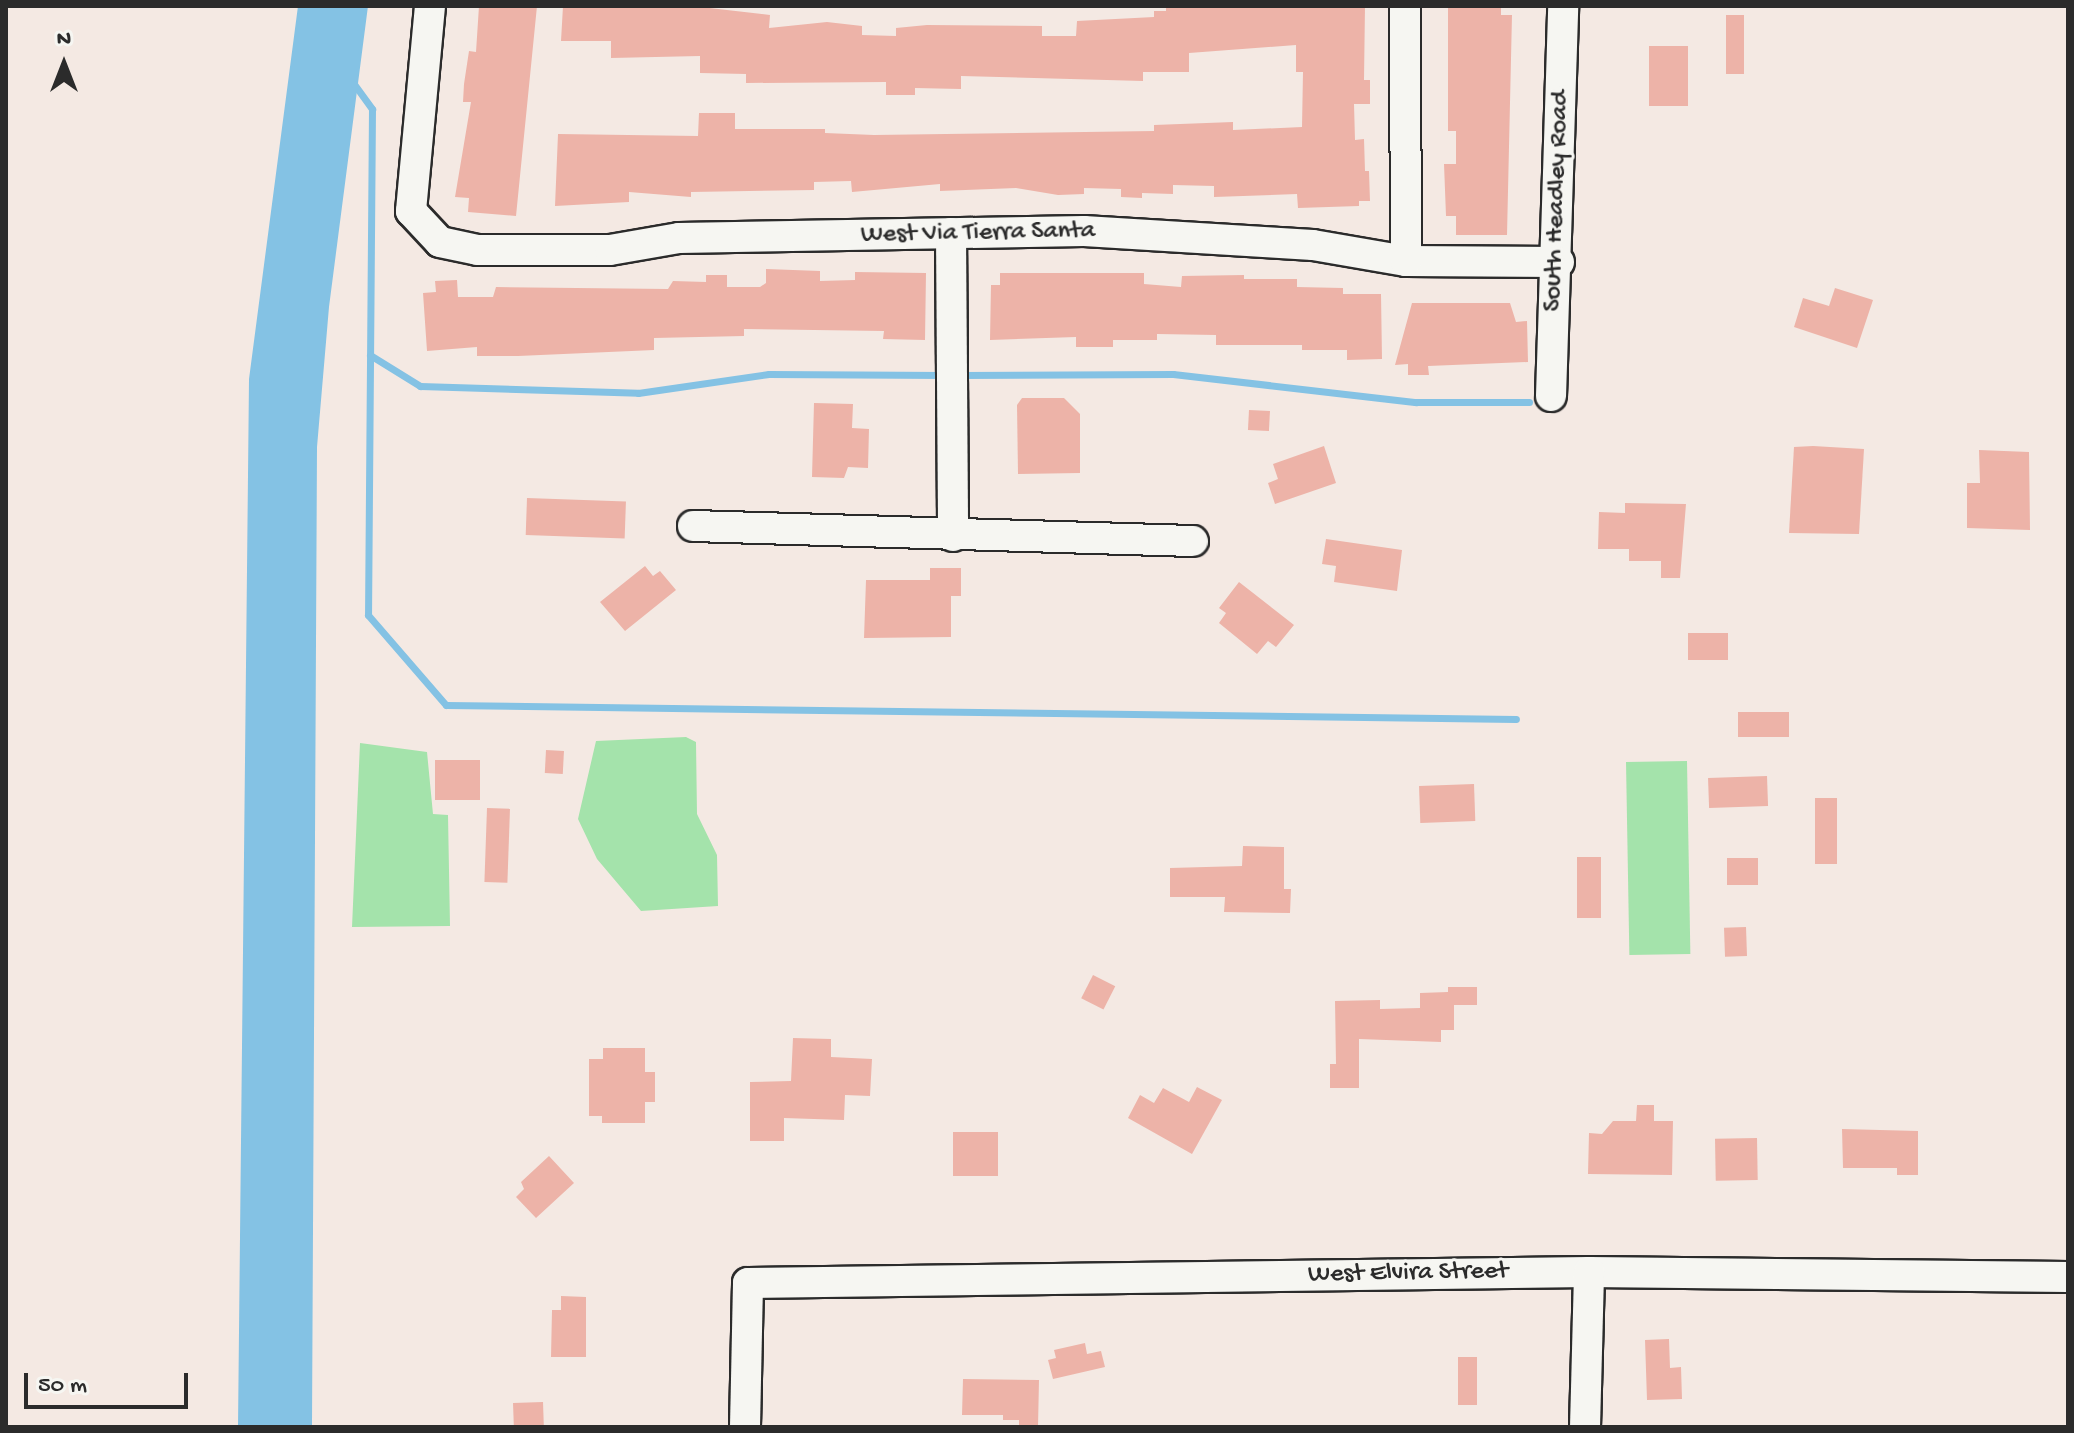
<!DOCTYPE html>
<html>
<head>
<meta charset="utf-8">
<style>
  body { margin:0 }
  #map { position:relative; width:2074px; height:1433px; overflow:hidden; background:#f4e9e3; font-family:"Gochi Hand",sans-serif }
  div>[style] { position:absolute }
  .green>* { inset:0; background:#a4e3ab; transform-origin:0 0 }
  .water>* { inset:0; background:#84c2e4 }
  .stream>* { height:7px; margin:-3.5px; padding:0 3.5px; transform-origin:3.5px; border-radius:3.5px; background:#84c2e4 }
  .building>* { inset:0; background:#edb3a8; transform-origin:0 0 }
  .roads { filter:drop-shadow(2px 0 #2b2b2b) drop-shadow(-2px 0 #2b2b2b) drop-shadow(0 2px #2b2b2b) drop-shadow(0 -2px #2b2b2b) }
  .minor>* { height:30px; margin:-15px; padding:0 15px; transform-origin:15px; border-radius:15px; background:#f6f6f2 }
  span { translate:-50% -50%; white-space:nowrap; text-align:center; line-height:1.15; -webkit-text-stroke:6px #f6f6f2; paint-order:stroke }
  .street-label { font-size:26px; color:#2b2b2b }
  .frame { position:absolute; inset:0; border:8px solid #2b2b2b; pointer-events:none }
  .north { position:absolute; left:24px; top:24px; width:80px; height:80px; -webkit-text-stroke:6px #f6f6f2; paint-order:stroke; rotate:0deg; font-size:22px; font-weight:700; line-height:32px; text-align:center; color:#2b2b2b }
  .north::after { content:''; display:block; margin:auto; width:28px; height:36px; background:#2b2b2b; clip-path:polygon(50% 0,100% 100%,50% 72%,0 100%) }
  .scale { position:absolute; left:24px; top:1373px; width:164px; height:36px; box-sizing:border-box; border:4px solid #2b2b2b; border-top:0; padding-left:10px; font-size:24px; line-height:28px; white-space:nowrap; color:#2b2b2b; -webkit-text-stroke:6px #f6f6f2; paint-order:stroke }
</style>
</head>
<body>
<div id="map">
  <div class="green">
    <i style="clip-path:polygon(686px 737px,696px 742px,697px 814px,717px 855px,718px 906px,641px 911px,597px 859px,578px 819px,596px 741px)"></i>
    <i style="clip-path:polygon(360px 743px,427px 752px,433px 814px,448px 815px,450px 926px,352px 927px)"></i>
    <i style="left:1687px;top:761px;width:193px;height:61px;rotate:89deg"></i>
  </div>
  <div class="water">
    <i style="clip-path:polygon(298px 6px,368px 6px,329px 307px,317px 447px,312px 1427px,238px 1427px,249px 379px)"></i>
  </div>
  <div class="stream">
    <i style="left:354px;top:84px;width:31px;rotate:54deg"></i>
    <i style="left:372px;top:109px;width:506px;rotate:90.45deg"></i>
    <i style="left:368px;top:615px;width:119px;rotate:49.1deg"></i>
    <i style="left:446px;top:705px;width:1070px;rotate:0.75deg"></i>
    <i style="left:370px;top:355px;width:59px;rotate:31.8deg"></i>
    <i style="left:420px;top:386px;width:218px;rotate:1.8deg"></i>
    <i style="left:638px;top:393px;width:132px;rotate:-8.3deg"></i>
    <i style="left:769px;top:374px;width:175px;rotate:0.3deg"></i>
    <i style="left:961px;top:375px;width:212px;rotate:-0.3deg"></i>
    <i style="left:1173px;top:374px;width:245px;rotate:6.6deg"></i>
    <i style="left:1416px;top:402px;width:113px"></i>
  </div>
  <div class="building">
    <i style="clip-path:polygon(479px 6px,537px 6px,516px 216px,468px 212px,469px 198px,455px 197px,471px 102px,463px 102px,464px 84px,469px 51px,476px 52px)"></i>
    <i style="clip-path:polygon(563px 6px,692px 6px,770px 15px,769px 28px,827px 22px,862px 26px,862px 35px,896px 36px,896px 28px,927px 25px,1042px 26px,1042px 36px,1076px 36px,1077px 21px,1154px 17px,1154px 11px,1166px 11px,1166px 6px,1365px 6px,1364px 80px,1370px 80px,1370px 104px,1354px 104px,1355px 140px,1364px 139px,1365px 171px,1369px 171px,1370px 201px,1359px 201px,1359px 206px,1298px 208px,1297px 194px,1214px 197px,1214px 186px,1173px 185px,1173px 194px,1142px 193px,1142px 198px,1121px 197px,1121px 189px,1084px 188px,1084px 194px,1058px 195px,1016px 188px,940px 191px,940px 184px,852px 192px,851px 181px,814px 182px,814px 190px,691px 192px,691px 197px,629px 192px,629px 202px,555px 206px,558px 134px,698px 136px,699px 113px,735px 113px,735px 129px,825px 129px,825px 133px,874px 135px,1154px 131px,1154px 125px,1233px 122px,1233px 130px,1302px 127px,1303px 72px,1296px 72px,1296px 45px,1189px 53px,1189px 72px,1143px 72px,1143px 81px,961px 76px,961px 89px,915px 88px,915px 95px,886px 95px,886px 82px,746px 83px,746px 74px,700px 73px,700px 56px,611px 58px,611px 41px,561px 41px)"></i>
    <i style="clip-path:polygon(1448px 6px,1501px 6px,1501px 15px,1512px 15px,1507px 235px,1456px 235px,1456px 216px,1446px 216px,1444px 164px,1456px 164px,1456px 131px,1448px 131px)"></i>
    <i style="left:1726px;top:15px;width:18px;height:59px"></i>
    <i style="left:1649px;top:46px;width:39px;height:60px"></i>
    <i style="clip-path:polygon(766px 269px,820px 271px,820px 281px,855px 280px,855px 272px,926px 273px,925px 340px,883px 339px,884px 331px,744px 329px,744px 336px,654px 338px,654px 350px,518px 356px,477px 356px,477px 347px,427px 351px,423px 293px,436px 292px,435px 281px,457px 280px,458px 297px,493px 297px,496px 287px,668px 289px,673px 281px,706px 282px,706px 275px,727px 275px,727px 287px,760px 287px,766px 283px)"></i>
    <i style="clip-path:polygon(1000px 273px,1144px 273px,1144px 284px,1181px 287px,1182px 276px,1244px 275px,1244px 279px,1297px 279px,1297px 287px,1343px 288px,1343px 294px,1381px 294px,1382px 359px,1347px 360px,1347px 350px,1302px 350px,1302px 345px,1216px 345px,1216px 335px,1157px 334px,1157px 340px,1113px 340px,1113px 347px,1076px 347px,1076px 337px,990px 340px,991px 285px,1000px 285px)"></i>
    <i style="clip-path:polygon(1835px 288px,1873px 300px,1857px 348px,1794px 327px,1803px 298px,1829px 306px)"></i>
    <i style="clip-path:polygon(1412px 303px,1510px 303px,1516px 322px,1527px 321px,1528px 362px,1428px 366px,1429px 375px,1408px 375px,1408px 364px,1395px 365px)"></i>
    <i style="clip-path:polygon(1022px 398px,1064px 398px,1080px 414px,1080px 473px,1018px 474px,1017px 405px)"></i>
    <i style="clip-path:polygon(814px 403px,853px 404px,852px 428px,869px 429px,868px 468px,848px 467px,844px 478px,812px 477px)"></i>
    <i style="left:1249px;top:410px;width:21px;height:20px;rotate:3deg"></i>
    <i style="clip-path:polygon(1324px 446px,1336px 483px,1275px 504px,1268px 483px,1278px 479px,1273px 464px)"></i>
    <i style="clip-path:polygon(1813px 446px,1864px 449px,1859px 534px,1789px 533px,1794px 447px)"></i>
    <i style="clip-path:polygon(1979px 450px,2029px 452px,2030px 530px,1967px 528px,1967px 483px,1980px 483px)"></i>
    <i style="left:527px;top:498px;width:99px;height:37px;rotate:2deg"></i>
    <i style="clip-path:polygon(1625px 503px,1686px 504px,1680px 578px,1661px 578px,1661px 561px,1629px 561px,1629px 549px,1598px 549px,1599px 512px,1625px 513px)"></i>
    <i style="clip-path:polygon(1326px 539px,1402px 550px,1397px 591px,1334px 582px,1336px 566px,1322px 564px)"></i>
    <i style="clip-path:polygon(645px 566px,653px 576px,660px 571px,676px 590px,625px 631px,600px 602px)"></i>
    <i style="clip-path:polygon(930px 568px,961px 568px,961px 596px,951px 596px,951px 637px,864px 638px,866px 580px,930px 580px)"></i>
    <i style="clip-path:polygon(1239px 582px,1294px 625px,1276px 647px,1268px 641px,1257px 654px,1219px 623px,1226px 613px,1219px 608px)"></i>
    <i style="left:1728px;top:633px;width:27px;height:40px;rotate:90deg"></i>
    <i style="left:1789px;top:712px;width:25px;height:51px;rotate:90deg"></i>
    <i style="left:546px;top:750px;width:18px;height:23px;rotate:3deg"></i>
    <i style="left:435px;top:760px;width:45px;height:40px"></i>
    <i style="left:1767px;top:776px;width:30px;height:59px;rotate:88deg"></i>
    <i style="left:1474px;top:784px;width:37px;height:55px;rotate:88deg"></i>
    <i style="left:1815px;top:798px;width:22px;height:66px"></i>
    <i style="left:487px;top:808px;width:23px;height:74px;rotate:2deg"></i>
    <i style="clip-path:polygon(1243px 846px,1284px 847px,1284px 889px,1291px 889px,1290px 913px,1224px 912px,1225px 897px,1170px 897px,1170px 868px,1242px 866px)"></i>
    <i style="left:1577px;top:857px;width:24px;height:61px"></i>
    <i style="left:1758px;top:858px;width:27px;height:31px;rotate:90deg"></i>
    <i style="left:1746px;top:927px;width:29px;height:22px;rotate:88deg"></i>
    <i style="left:1093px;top:975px;width:25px;height:26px;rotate:27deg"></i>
    <i style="clip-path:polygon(1448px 987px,1477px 987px,1477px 1005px,1454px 1005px,1454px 1030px,1441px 1030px,1441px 1042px,1359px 1039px,1359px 1088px,1330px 1088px,1330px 1064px,1336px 1064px,1335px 1001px,1380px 1000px,1380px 1009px,1420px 1008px,1420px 993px,1448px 992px)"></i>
    <i style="clip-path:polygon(793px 1038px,831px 1039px,831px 1057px,872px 1059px,870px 1096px,845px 1095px,844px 1120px,784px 1118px,784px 1141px,750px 1141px,750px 1082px,791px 1081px)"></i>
    <i style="clip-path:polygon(603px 1048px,645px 1048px,645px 1072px,655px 1072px,655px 1102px,645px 1102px,645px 1123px,602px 1123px,602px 1116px,589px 1116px,589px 1059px,603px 1059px)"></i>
    <i style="clip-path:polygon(1197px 1087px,1222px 1100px,1192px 1154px,1128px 1118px,1140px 1095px,1154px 1103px,1163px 1088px,1189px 1102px)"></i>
    <i style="clip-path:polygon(1637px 1105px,1654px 1105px,1654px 1121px,1673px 1121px,1672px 1175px,1588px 1174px,1589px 1133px,1602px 1134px,1613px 1121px,1636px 1121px)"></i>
    <i style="clip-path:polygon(1842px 1129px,1918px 1131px,1918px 1175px,1897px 1175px,1897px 1168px,1843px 1168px)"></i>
    <i style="left:953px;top:1132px;width:45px;height:44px"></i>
    <i style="left:1757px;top:1138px;width:42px;height:42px;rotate:89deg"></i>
    <i style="clip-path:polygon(549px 1156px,574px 1183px,536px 1218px,516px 1197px,524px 1189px,521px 1182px)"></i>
    <i style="clip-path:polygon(561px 1296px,586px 1297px,586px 1357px,551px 1357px,552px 1310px,561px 1310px)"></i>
    <i style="clip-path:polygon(1669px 1339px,1670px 1368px,1681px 1367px,1682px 1399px,1647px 1400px,1645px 1340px)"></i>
    <i style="clip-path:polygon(1085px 1343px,1087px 1354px,1101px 1351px,1105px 1367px,1053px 1379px,1048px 1360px,1056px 1358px,1054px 1350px)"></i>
    <i style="left:1458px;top:1357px;width:19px;height:48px"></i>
    <i style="clip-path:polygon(963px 1379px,1039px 1380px,1038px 1427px,1019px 1427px,1019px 1420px,1003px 1420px,1003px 1415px,962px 1415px)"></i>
    <i style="left:543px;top:1402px;width:25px;height:30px;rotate:88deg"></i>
  </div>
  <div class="roads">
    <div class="minor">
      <i style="left:430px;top:6px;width:206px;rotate:95.3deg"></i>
      <i style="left:411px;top:211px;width:42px;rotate:46.9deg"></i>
      <i style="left:440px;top:242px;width:38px;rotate:12deg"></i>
      <i style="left:477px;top:250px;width:133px"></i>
      <i style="left:610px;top:250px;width:70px;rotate:-9.9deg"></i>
      <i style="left:679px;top:238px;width:405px;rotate:-1deg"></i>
      <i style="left:1084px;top:231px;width:229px;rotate:3.5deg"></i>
      <i style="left:1313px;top:245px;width:94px;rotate:9.8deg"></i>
      <i style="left:1406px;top:261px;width:153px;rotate:0.4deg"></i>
      <i style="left:1405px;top:6px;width:255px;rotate:89.8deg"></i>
      <i style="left:951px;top:233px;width:303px;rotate:89.6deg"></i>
      <i style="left:1551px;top:396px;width:390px;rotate:-88.2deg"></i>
      <i style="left:693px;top:526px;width:500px;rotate:1.72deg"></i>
      <i style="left:745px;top:1427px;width:144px;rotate:-88.8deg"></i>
      <i style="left:748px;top:1283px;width:841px;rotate:-0.75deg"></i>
      <i style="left:1589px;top:1272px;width:479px;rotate:0.6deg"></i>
      <i style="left:1585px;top:1427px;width:155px;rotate:-88.5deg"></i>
    </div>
  </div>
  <div class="street-label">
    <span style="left:1558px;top:201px;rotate:-88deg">South Headley Road</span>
    <span style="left:978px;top:234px;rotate:-1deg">West Via Tierra Santa</span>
    <span style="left:1408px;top:1274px;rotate:-1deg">West Elvira Street</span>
  </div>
  <div class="frame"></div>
  <div class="north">N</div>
  <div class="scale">50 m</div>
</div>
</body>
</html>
